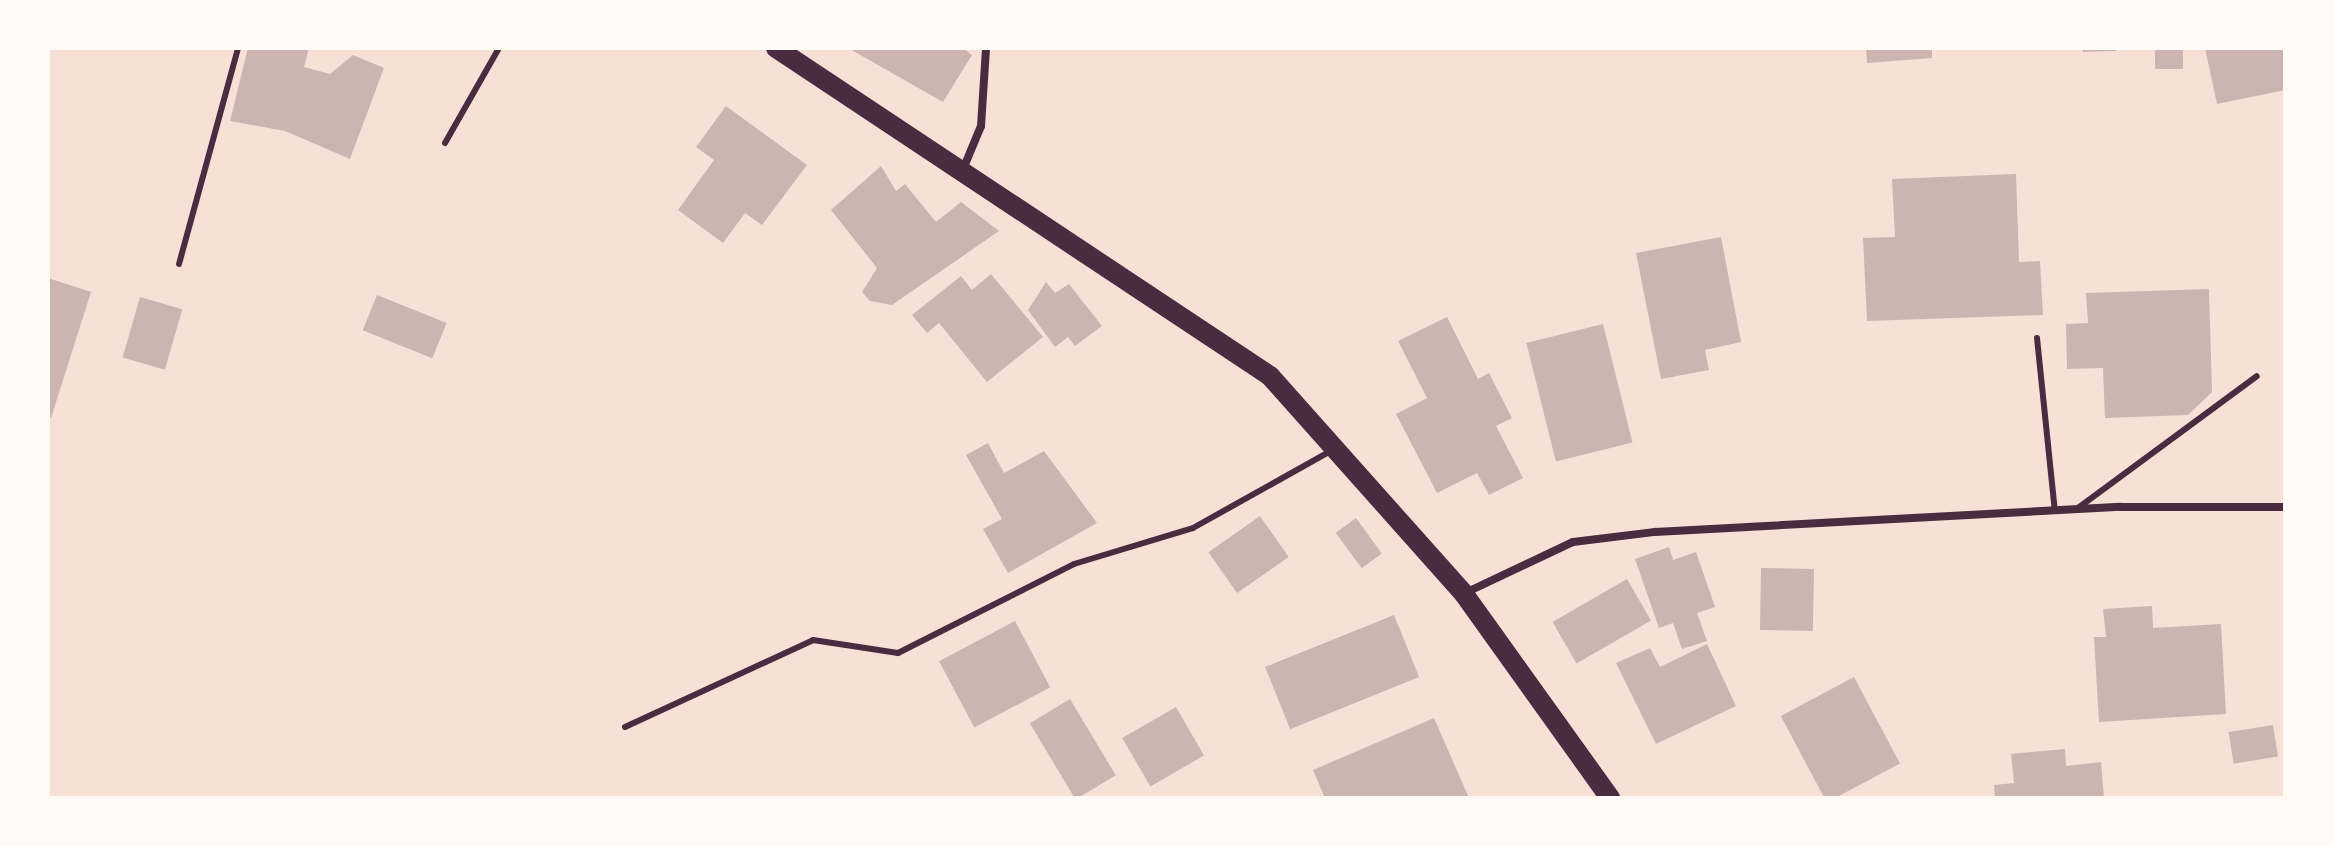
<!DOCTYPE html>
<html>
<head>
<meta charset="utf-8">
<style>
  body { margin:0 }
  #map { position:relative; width:2333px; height:846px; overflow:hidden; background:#f7e1d7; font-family:"Golos Text",sans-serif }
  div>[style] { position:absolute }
  .building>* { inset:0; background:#ccb4b1; transform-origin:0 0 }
  .service>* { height:6px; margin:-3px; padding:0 3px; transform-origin:3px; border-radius:3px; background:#4a2c40 }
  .minor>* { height:8px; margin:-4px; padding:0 4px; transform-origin:4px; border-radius:4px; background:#4a2c40 }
  .primary>* { height:20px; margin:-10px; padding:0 10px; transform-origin:10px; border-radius:10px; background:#4a2c40 }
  span { translate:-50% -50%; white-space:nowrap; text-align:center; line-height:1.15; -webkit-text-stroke:7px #fffaf5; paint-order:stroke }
  .frame { position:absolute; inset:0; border:50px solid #fffaf5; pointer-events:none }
</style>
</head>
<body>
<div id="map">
  <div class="building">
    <i style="clip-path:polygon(248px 48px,309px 48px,304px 67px,330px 74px,353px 55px,384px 68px,350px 159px,285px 131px,230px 121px)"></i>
    <i style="clip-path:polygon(848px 48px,963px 48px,972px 55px,943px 102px)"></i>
    <i style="clip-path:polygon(1866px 48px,1932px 48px,1932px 58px,1867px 63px)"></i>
    <i style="clip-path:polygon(2083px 48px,2116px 48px,2116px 51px,2083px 52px)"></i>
    <i style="left:2155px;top:48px;width:28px;height:21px"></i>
    <i style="clip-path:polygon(2205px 48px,2285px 48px,2285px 90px,2217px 104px)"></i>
    <i style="clip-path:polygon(726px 106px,807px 165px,762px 225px,745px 213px,723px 243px,678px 210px,714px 160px,696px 147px)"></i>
    <i style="clip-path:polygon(881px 166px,896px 191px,905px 184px,936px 222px,961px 202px,999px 231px,892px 305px,870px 301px,862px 292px,877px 268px,831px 210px)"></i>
    <i style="clip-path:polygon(2016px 174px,2019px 262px,2040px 261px,2043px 315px,1867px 321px,1863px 238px,1895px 237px,1892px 179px)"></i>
    <i style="clip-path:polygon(1721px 237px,1741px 342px,1705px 350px,1709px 370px,1661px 379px,1636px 253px)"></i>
    <i style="clip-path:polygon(991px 274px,1043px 337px,987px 382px,939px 323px,927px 333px,912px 315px,961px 276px,972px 290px)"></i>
    <i style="clip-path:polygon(48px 278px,91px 292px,51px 418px,48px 417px)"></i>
    <i style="clip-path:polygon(1046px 282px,1055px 293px,1069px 284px,1102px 326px,1075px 346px,1068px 337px,1055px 347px,1028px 310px)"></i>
    <i style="clip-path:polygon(2209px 289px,2212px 392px,2188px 415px,2105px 418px,2103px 368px,2067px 369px,2066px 324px,2088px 323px,2086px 293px)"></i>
    <i style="left:377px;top:295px;width:75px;height:38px;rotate:22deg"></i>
    <i style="left:140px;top:297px;width:44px;height:63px;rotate:16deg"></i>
    <i style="clip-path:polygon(1447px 317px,1478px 379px,1489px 373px,1512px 418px,1496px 426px,1523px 478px,1489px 495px,1477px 473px,1437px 493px,1396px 414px,1427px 398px,1398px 341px)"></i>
    <i style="left:1603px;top:324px;width:122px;height:79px;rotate:76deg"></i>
    <i style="clip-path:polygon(988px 443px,1004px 473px,1044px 451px,1097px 523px,1008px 573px,983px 529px,1002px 519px,966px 455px)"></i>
    <i style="left:1260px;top:516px;width:50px;height:63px;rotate:55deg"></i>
    <i style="left:1356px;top:518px;width:44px;height:25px;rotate:54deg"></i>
    <i style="clip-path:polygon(1669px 547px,1673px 560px,1696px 552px,1715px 607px,1697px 613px,1707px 641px,1682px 649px,1673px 623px,1659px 628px,1635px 559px)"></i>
    <i style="left:1761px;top:568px;width:53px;height:62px;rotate:1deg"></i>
    <i style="left:1627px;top:579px;width:48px;height:86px;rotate:60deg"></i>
    <i style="clip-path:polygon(2152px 606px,2153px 628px,2221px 624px,2226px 714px,2099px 722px,2094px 637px,2106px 637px,2103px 609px)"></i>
    <i style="left:1394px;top:615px;width:67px;height:139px;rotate:68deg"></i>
    <i style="left:1015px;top:621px;width:75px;height:86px;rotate:62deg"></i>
    <i style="clip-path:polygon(1707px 644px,1736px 706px,1656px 744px,1616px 663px,1650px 648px,1660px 667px)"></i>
    <i style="left:1854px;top:677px;width:98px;height:83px;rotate:62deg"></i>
    <i style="left:1070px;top:699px;width:89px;height:47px;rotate:59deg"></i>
    <i style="left:1176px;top:707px;width:56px;height:62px;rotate:60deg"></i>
    <i style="clip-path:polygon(1434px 718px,1469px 798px,1325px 798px,1313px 770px)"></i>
    <i style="left:2273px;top:725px;width:32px;height:45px;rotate:81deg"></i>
    <i style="clip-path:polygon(2065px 749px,2066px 766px,2101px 762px,2104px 798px,1995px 798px,1994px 785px,2014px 783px,2011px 754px)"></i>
  </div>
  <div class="service">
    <i style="left:445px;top:143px;width:109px;rotate:-60.4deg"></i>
    <i style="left:179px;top:264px;width:224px;rotate:-74.7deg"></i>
    <i style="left:2037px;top:338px;width:174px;rotate:84.1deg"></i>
    <i style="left:2078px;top:508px;width:222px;rotate:-36.4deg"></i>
    <i style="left:625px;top:727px;width:207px;rotate:-24.8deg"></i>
    <i style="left:813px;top:640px;width:86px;rotate:8.7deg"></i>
    <i style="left:898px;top:653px;width:197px;rotate:-26.8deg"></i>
    <i style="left:1074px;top:564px;width:124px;rotate:-16.8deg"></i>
    <i style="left:1193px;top:528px;width:158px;rotate:-29.2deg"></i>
  </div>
  <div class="minor">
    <i style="left:964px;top:167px;width:44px;rotate:-67.5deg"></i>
    <i style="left:981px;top:126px;width:78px;rotate:-86.3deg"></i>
    <i style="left:1465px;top:593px;width:119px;rotate:-25.3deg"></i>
    <i style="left:1573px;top:542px;width:83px;rotate:-7deg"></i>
    <i style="left:1655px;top:532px;width:466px;rotate:-3.1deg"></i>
    <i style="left:2120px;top:507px;width:165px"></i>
  </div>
  <div class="primary">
    <i style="left:776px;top:48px;width:593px;rotate:33.58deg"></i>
    <i style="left:1270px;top:376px;width:292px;rotate:48.3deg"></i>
    <i style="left:1464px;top:594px;width:251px;rotate:54.4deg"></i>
  </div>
  <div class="frame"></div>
</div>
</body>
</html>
